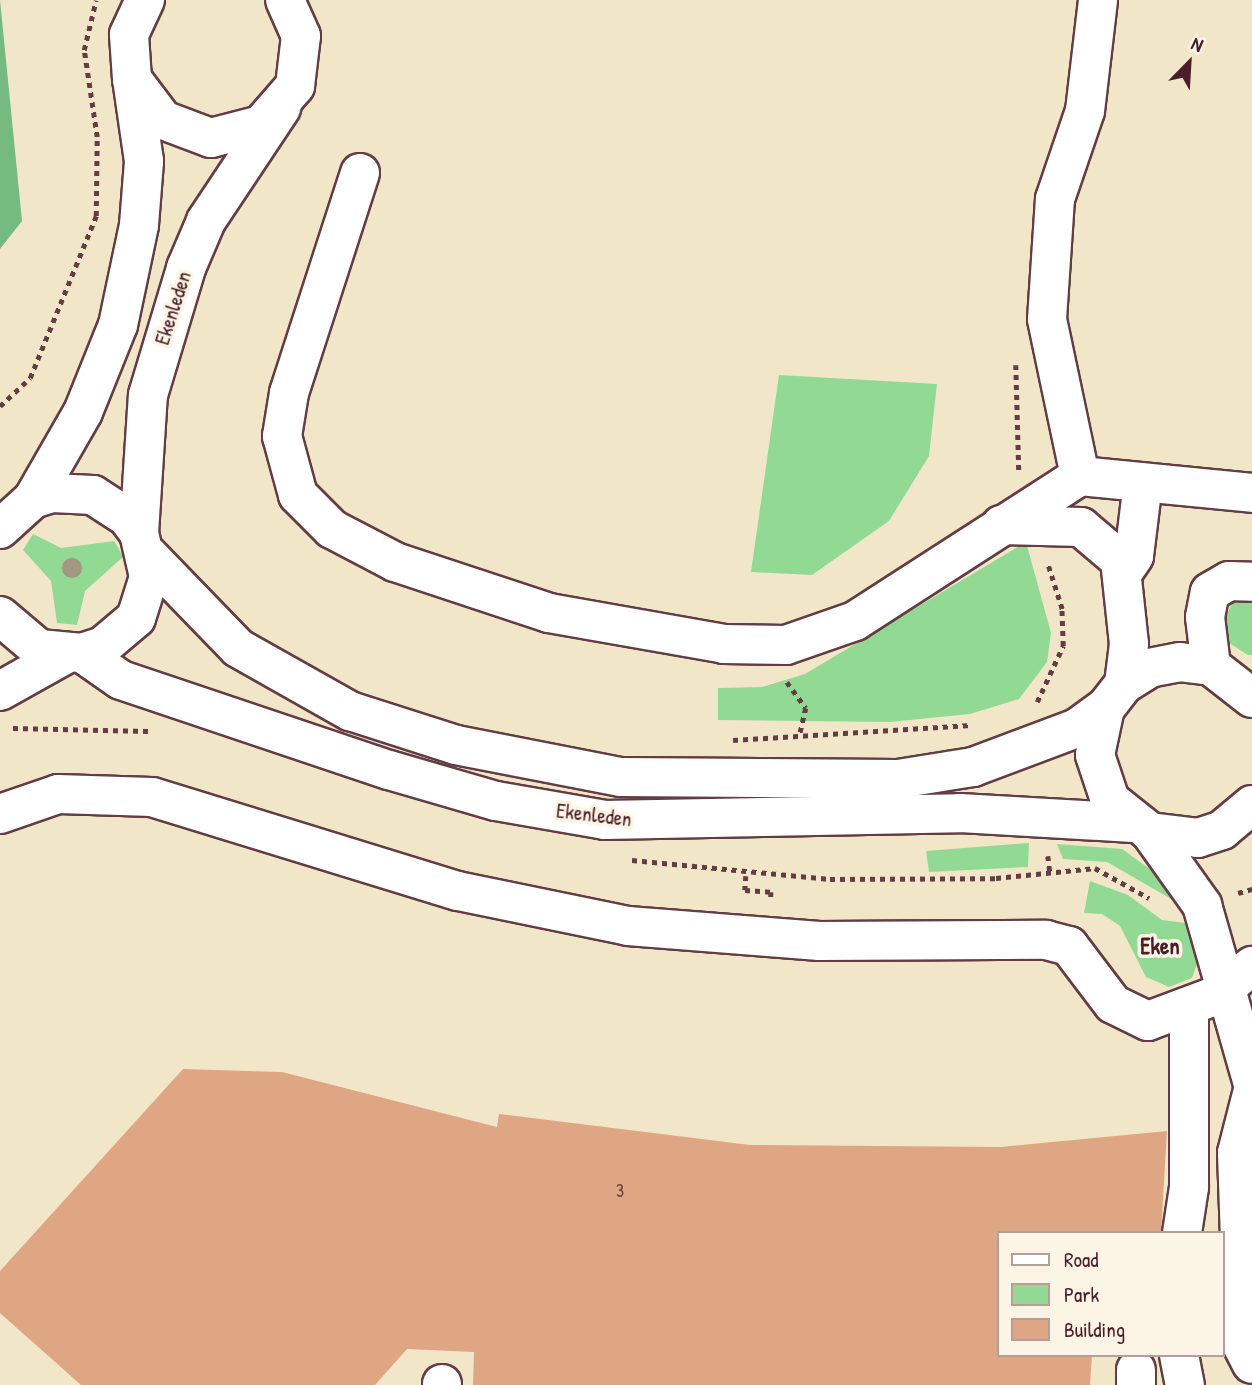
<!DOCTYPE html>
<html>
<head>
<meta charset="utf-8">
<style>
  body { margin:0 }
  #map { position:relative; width:1252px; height:1385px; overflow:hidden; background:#f2e6c9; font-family:"Patrick Hand",sans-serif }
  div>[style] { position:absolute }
  .green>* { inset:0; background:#92da94 }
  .forest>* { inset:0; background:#75ba7e }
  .building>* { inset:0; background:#dfa684 }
  .path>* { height:4.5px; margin-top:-2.25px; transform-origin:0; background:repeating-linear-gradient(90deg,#633d43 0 5px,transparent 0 10px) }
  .roads { filter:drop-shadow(2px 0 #633d43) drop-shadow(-2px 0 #633d43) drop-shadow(0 2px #633d43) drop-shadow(0 -2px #633d43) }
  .minor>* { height:38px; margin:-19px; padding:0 19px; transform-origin:19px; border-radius:19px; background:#fff }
  .trees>* { width:20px; height:20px; margin:-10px; border-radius:50%; background:#a29783 }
  span { translate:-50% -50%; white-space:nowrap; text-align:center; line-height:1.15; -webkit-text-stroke:7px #fcf5e5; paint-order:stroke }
  .number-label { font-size:18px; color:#6f4141 }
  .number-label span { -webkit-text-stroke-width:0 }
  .street-label { font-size:21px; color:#4a1f2b }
  .neighbourhood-label { font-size:23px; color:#4a1f2b; font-weight:700 }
  .legend { position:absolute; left:997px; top:1231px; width:228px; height:126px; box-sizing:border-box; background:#fcf5e5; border:2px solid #b59f9b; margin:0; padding:9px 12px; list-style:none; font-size:21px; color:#4a1f2b }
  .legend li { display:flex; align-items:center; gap:14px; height:35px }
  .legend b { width:35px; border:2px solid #b59f9b }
  .north { position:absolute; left:1154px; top:28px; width:70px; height:70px; -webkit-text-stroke:5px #fcf5e5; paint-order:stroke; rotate:24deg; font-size:19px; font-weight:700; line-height:28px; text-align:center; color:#4a1f2b }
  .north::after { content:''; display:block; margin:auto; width:24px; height:32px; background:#4a1f2b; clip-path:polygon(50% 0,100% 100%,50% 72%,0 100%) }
</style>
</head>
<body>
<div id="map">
  <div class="green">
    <i style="clip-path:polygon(779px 375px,937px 384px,929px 456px,889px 521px,812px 575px,751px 572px)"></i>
    <i style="clip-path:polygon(33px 534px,61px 548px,114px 541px,118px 547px,123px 557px,85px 591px,77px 625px,57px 623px,51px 581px,23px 550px)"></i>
    <i style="clip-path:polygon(1026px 542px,1051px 633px,1047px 662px,1019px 699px,970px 714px,890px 722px,718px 720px,718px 688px,762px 687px,805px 674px)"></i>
    <i style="clip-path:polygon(1252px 598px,1252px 655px,1248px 655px,1226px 641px,1221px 626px,1234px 600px)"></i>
    <i style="clip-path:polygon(1029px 843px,1028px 867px,929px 872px,926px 851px)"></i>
    <i style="clip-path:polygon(1057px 844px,1122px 849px,1150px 869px,1173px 900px,1107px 862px,1063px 859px)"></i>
    <i style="clip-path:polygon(1090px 881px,1128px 895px,1162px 920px,1186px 923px,1199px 958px,1192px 978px,1169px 987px,1146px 977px,1120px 926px,1102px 914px,1084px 913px)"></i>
  </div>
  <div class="forest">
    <i style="clip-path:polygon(0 0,22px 221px,0 249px)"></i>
  </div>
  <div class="building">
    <i style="clip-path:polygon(183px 1069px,282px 1072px,497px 1127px,499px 1114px,750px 1145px,1001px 1147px,1167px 1131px,1161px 1233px,998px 1233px,998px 1355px,1092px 1355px,1090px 1385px,473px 1385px,474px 1352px,407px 1349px,375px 1385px,81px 1385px,0 1313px,0 1271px)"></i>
  </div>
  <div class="path">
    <i style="left:1016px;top:365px;width:107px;rotate:88.4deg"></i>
    <i style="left:0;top:406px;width:41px;rotate:-43deg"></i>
    <i style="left:30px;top:378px;width:175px;rotate:-67.8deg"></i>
    <i style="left:96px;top:216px;width:79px;rotate:-89.3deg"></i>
    <i style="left:97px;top:137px;width:88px;rotate:-98.5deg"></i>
    <i style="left:84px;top:50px;width:51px;rotate:-76.5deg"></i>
    <i style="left:787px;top:682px;width:32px;rotate:54deg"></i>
    <i style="left:806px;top:708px;width:26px;rotate:103deg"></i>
    <i style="left:1037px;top:702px;width:62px;rotate:-65.1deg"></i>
    <i style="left:1063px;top:646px;width:37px;rotate:-92deg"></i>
    <i style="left:1062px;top:609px;width:49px;rotate:-107.7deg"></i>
    <i style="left:13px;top:728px;width:135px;rotate:1.3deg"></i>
    <i style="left:733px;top:740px;width:238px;rotate:-3.6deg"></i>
    <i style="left:1048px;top:856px;width:16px;rotate:83deg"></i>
    <i style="left:632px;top:860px;width:199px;rotate:5.5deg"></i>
    <i style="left:830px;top:879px;width:166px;rotate:-0.3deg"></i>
    <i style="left:996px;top:878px;width:100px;rotate:-5.8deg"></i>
    <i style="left:1095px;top:868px;width:62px;rotate:29.1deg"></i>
    <i style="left:746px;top:876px;width:14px;rotate:94deg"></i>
    <i style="left:745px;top:890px;width:26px;rotate:4deg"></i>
    <i style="left:771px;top:892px;width:8px;rotate:90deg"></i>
    <i style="left:1238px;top:893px;width:15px;rotate:-16deg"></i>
  </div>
  <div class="roads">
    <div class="minor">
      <i style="left:145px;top:0;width:38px;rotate:115deg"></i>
      <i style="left:129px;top:35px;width:44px;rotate:86.1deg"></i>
      <i style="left:132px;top:79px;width:51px;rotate:52.9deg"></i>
      <i style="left:163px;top:120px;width:51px;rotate:20.6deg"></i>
      <i style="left:211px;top:138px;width:52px;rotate:-14.6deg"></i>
      <i style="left:261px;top:125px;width:52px;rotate:-48.9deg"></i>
      <i style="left:295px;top:86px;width:50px;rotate:-83.2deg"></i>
      <i style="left:301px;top:36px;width:39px;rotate:-114deg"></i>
      <i style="left:360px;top:173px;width:231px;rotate:107.9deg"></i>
      <i style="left:289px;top:393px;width:44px;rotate:99.2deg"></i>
      <i style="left:282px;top:436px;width:61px;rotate:74.8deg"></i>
      <i style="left:298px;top:495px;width:48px;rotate:45deg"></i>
      <i style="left:332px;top:529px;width:71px;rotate:27.6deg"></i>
      <i style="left:395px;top:562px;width:162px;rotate:18.3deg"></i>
      <i style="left:549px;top:613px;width:178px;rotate:10deg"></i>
      <i style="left:724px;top:644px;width:62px;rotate:0.9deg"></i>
      <i style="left:786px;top:645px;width:73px;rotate:-19.2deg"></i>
      <i style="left:855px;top:621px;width:268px;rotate:-32.8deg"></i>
      <i style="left:1080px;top:476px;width:173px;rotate:5.6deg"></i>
      <i style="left:1080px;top:476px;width:160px;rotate:-101.9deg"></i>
      <i style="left:1047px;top:319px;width:120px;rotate:-86.2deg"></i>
      <i style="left:1055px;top:199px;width:93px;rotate:-71.2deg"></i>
      <i style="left:1085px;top:111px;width:112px;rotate:-83.3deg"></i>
      <i style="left:33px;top:499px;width:100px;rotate:-60.1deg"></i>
      <i style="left:83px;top:412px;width:94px;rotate:-68.1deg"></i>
      <i style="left:118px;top:325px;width:102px;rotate:-78.1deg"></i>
      <i style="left:139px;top:225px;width:64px;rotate:-85.5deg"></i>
      <i style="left:144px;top:161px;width:83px;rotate:-98.3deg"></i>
      <i style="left:1001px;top:525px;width:80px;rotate:1.4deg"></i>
      <i style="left:1081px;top:527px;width:51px;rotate:40.2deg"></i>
      <i style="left:1120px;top:560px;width:84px;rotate:83.9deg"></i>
      <i style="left:1129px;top:644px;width:40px;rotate:97.1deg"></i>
      <i style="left:0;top:529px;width:45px;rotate:-42.3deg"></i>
      <i style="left:33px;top:499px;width:20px;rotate:-18deg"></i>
      <i style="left:52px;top:493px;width:41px;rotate:2.8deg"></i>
      <i style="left:93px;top:495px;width:40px;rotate:32.9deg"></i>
      <i style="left:127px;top:517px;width:20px;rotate:53deg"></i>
      <i style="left:139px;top:533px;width:45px;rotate:77.2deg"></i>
      <i style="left:149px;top:577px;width:43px;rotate:107.6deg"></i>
      <i style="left:136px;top:618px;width:43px;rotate:139.7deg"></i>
      <i style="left:103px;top:646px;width:22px;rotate:162deg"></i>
      <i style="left:82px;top:653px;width:43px;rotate:-174.7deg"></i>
      <i style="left:39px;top:649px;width:51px;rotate:-139.8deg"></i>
      <i style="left:139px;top:533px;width:138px;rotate:-86.3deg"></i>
      <i style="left:148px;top:395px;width:133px;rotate:-73.3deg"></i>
      <i style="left:186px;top:268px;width:51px;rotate:-66.9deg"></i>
      <i style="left:206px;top:221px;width:136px;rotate:-56.4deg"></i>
      <i style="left:148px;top:555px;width:129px;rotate:45.9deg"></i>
      <i style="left:238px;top:648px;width:129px;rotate:29.4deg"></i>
      <i style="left:350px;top:711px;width:111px;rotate:17.8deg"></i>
      <i style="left:456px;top:745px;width:168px;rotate:11deg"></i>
      <i style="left:621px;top:777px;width:277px;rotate:0.4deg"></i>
      <i style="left:898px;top:779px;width:76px;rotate:-9.1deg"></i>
      <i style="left:973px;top:767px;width:111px;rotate:-20.6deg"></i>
      <i style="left:1077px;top:728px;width:34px;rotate:-36deg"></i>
      <i style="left:1124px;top:571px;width:18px;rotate:-56deg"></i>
      <i style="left:1134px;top:556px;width:74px;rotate:-83deg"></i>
      <i style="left:82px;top:653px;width:47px;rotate:34.7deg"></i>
      <i style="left:121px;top:680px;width:283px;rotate:18.6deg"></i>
      <i style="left:389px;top:770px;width:111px;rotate:16.2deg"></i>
      <i style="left:496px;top:801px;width:111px;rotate:9.9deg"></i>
      <i style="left:605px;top:820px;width:355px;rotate:-1.1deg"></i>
      <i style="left:960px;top:813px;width:173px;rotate:3.3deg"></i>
      <i style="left:1211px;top:666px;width:49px;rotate:-97deg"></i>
      <i style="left:1205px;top:617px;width:25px;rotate:-79deg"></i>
      <i style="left:1210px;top:592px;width:22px;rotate:-30deg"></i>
      <i style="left:1229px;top:581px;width:23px;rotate:2deg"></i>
      <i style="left:0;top:691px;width:76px;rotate:-29.3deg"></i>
      <i style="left:1252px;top:698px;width:52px;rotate:-142deg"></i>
      <i style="left:1211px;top:666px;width:31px;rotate:-173deg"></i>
      <i style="left:1180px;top:662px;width:31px;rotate:169deg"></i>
      <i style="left:1150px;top:668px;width:31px;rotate:148deg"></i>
      <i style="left:1124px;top:684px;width:31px;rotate:128deg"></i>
      <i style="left:1105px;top:708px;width:48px;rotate:102deg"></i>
      <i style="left:1095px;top:755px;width:47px;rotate:71.6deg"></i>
      <i style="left:1110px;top:800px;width:51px;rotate:38.7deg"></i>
      <i style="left:1150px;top:832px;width:48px;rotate:7.1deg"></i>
      <i style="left:1198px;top:838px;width:25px;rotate:-18deg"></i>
      <i style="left:1222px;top:830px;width:39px;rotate:-40deg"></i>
      <i style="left:0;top:814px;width:61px;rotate:-19deg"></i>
      <i style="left:58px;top:794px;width:94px;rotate:1.8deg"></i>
      <i style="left:152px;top:797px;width:320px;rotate:17.1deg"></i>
      <i style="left:458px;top:891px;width:174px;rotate:11.6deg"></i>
      <i style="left:628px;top:926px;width:192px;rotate:4.5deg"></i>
      <i style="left:819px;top:941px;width:227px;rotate:-0.3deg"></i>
      <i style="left:1046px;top:940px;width:24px;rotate:15deg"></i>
      <i style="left:1069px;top:946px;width:73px;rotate:52.8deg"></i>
      <i style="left:1113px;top:1004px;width:39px;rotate:26deg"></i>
      <i style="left:1148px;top:1021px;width:72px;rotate:-20.5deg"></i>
      <i style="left:1215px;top:996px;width:48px;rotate:-39deg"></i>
      <i style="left:1150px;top:832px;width:90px;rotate:54.5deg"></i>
      <i style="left:1202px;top:905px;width:183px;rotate:74.1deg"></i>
      <i style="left:1252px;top:1094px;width:61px;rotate:104.3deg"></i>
      <i style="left:1237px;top:1153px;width:88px;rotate:88deg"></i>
      <i style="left:1240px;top:1241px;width:21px;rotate:55deg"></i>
      <i style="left:1182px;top:1233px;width:47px;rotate:-81.3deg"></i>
      <i style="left:1189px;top:1187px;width:177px;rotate:-90deg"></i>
      <i style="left:1240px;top:1241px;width:49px;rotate:98.3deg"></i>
      <i style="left:1233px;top:1289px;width:48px;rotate:84.1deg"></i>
      <i style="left:1238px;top:1337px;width:30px;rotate:63deg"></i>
      <i style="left:1179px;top:1355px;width:31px;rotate:79deg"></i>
      <i style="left:442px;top:1385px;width:1px;rotate:-90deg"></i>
      <i style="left:1136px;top:1385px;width:15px;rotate:-90deg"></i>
    </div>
  </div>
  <div class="trees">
    <i style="left:72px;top:568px"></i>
  </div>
  <div class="number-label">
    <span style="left:620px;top:1191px">3</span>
  </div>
  <div class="street-label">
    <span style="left:173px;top:308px;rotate:-72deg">Ekenleden</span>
    <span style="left:594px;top:815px;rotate:7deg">Ekenleden</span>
  </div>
  <div class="neighbourhood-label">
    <span style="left:1160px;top:946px">Eken</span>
  </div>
  <ul class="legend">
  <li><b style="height:9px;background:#fff"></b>Road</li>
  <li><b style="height:19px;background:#92da94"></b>Park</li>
  <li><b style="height:19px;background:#dfa684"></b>Building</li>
  </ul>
  <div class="north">N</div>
</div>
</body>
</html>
